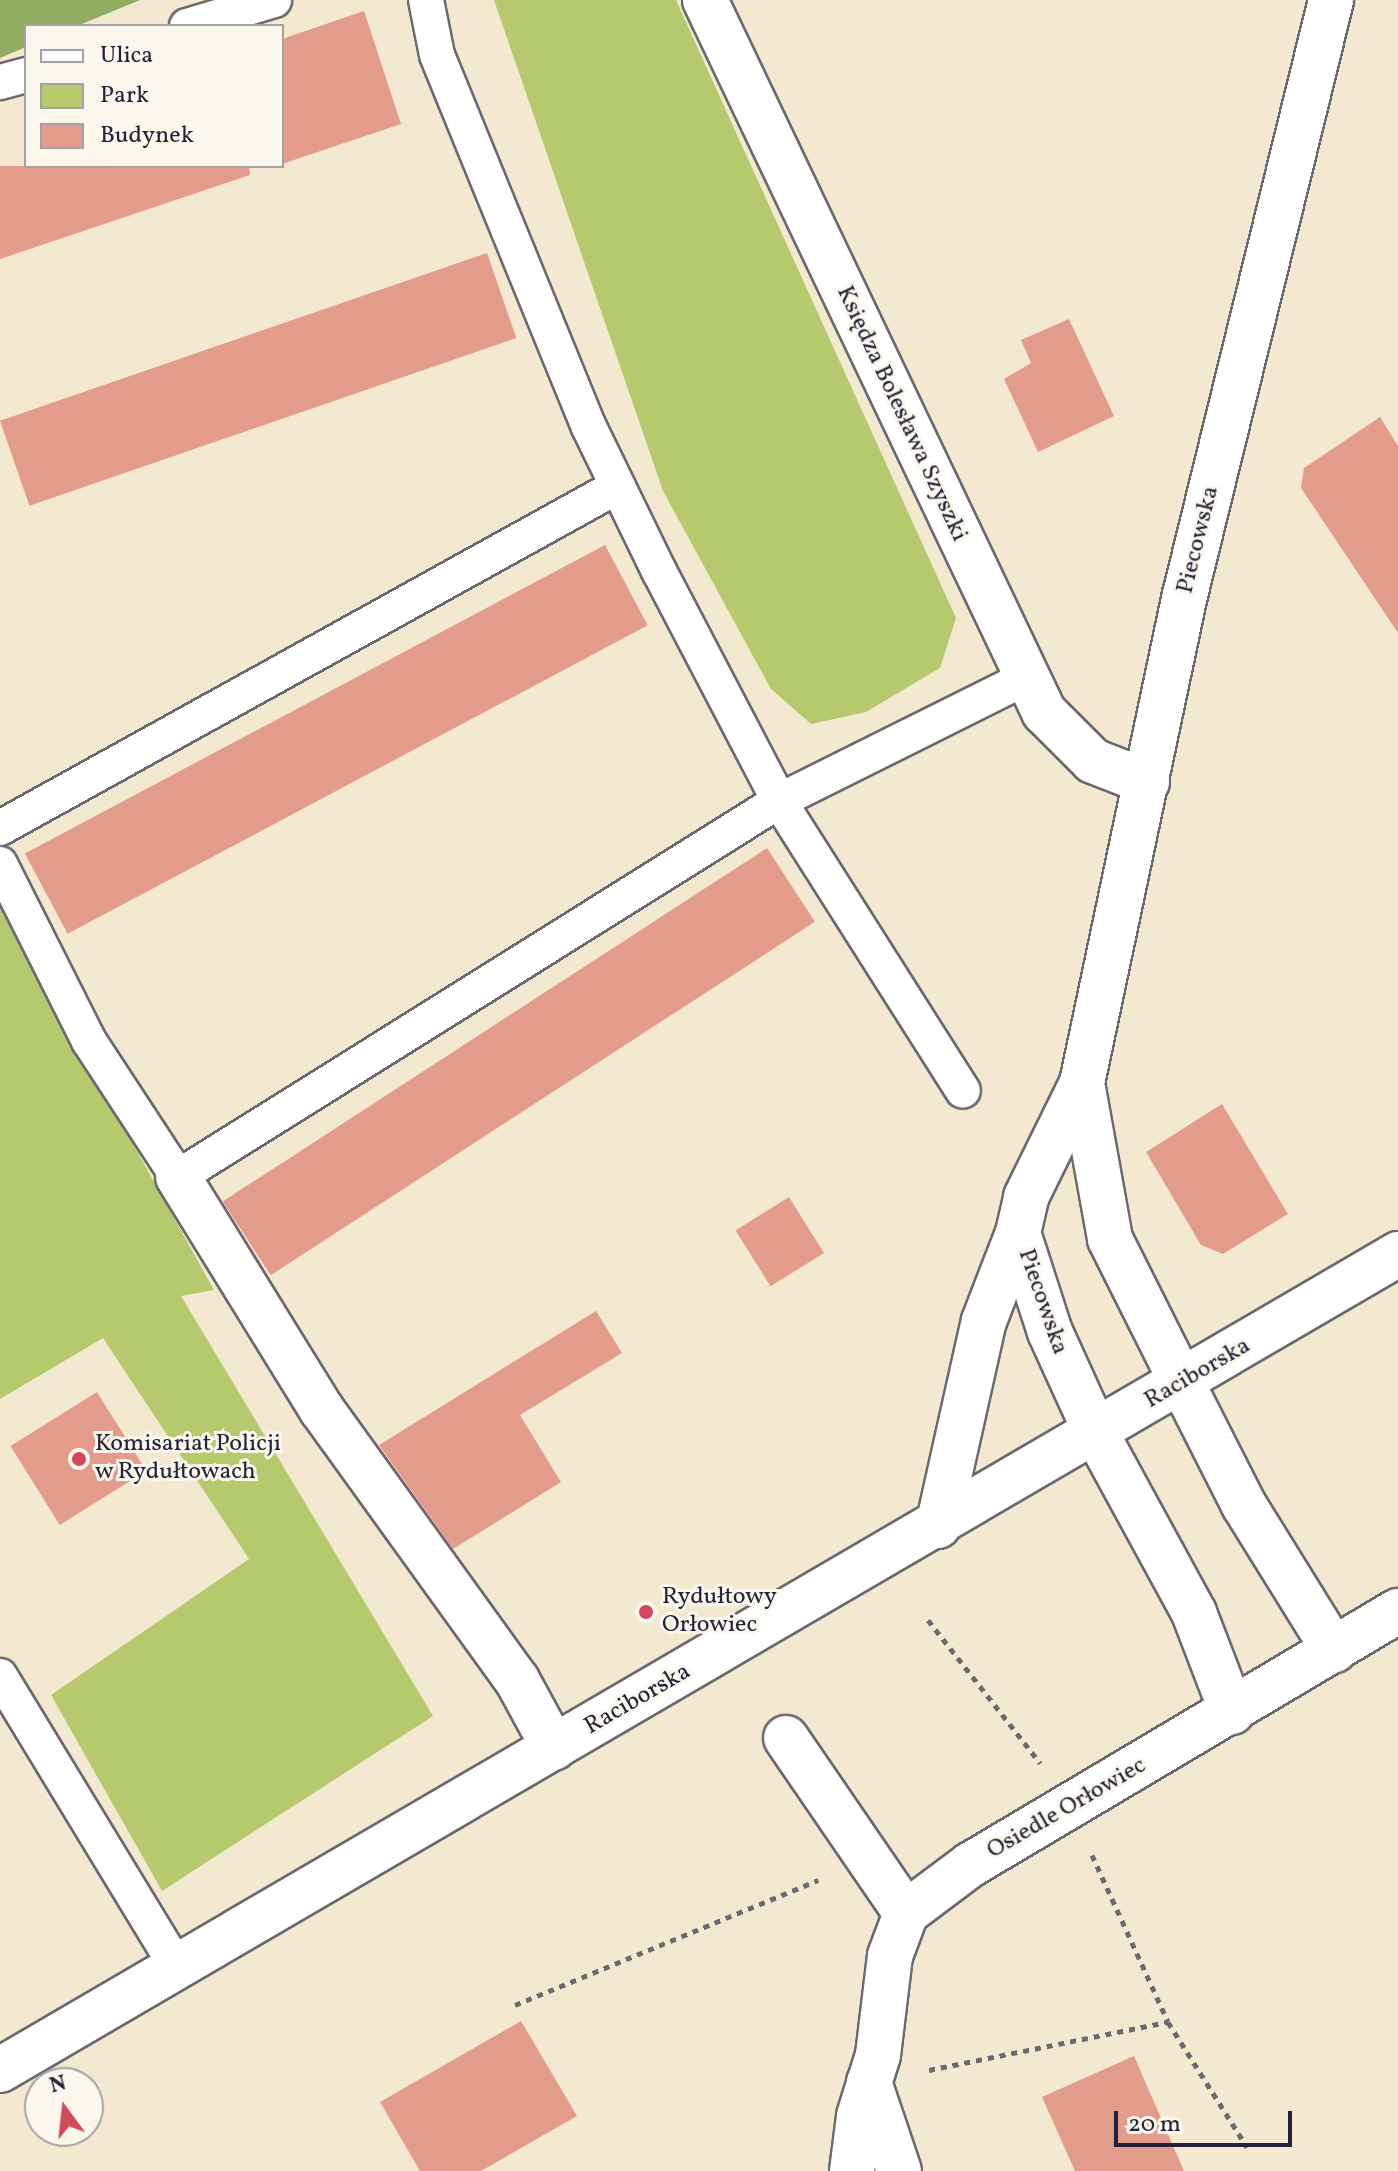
<!DOCTYPE html>
<html>
<head>
<meta charset="utf-8">
<style>
  body { margin:0 }
  #map { position:relative; width:1398px; height:2171px; overflow:hidden; background:#f3e9d0; font-family:Vollkorn,serif }
  div>[style] { position:absolute }
  .green>* { inset:0; background:#b6c96d }
  .forest>* { inset:0; background:#90ad60 }
  .building>* { inset:0; background:#e39c8b; transform-origin:0 0 }
  .path>* { height:5px; margin-top:-2.5px; transform-origin:0; background:repeating-linear-gradient(90deg,#6b686f 0 6px,transparent 0 12px) }
  .roads { filter:drop-shadow(2px 0 #6b686f) drop-shadow(-2px 0 #6b686f) drop-shadow(0 2px #6b686f) drop-shadow(0 -2px #6b686f) }
  .lane>* { height:34px; margin:-17px; padding:0 17px; transform-origin:17px; border-radius:17px; background:#fff }
  .street>* { height:44px; margin:-22px; padding:0 22px; transform-origin:22px; border-radius:22px; background:#fff }
  .secondary>* { height:44px; margin:-22px; padding:0 22px; transform-origin:22px; border-radius:22px; background:#fff }
  .primary>* { height:44px; margin:-22px; padding:0 22px; transform-origin:22px; border-radius:22px; background:#fff }
  .dots>* { width:22px; height:22px; translate:-50% -50%; box-sizing:border-box; border:4px solid #fbf7ec; border-radius:50% }
  span { translate:-50% -50%; white-space:nowrap; text-align:center; line-height:1.15; -webkit-text-stroke:6px #fbf7ec; paint-order:stroke }
  .street-label { font-size:24px; color:#22223b }
  .poi-label { font-size:24px; color:#22223b }
  .left { translate:0 -50%; text-align:left }
  .legend { position:absolute; left:24px; top:24px; width:260px; height:144px; box-sizing:border-box; background:#fbf7ec; border:2px solid #a4a2a5; margin:0; padding:10px 14px; list-style:none; font-size:24px; color:#22223b }
  .legend li { display:flex; align-items:center; gap:16px; height:40px }
  .legend b { width:40px; border:2px solid #a4a2a5 }
  .north { position:absolute; left:24px; top:2067px; width:80px; height:80px; box-sizing:border-box; background:#fbf7ec; border:2px solid #a4a2a5; border-radius:50%; rotate:345deg; font-size:22px; font-weight:700; line-height:32px; text-align:center; color:#22223b }
  .north::after { content:''; display:block; margin:auto; width:28px; height:36px; background:#d1495b; clip-path:polygon(50% 0,100% 100%,50% 72%,0 100%) }
  .scale { position:absolute; left:1114px; top:2111px; width:178px; height:36px; box-sizing:border-box; border:4px solid #22223b; border-top:0; padding-left:10px; font-size:24px; line-height:28px; white-space:nowrap; color:#22223b; -webkit-text-stroke:6px #fbf7ec; paint-order:stroke }
</style>
</head>
<body>
<div id="map">
  <div class="green">
    <i style="clip-path:polygon(494px 0,676px 0,956px 618px,940px 668px,866px 712px,811px 724px,771px 689px,663px 491px)"></i>
    <i style="clip-path:polygon(0 904px,214px 1290px,181px 1296px,433px 1716px,162px 1891px,51px 1695px,249px 1559px,103px 1338px,0 1399px)"></i>
  </div>
  <div class="forest">
    <i style="clip-path:polygon(0 0,140px 0,77px 26px,26px 26px,26px 47px,0 58px)"></i>
  </div>
  <div class="building">
    <i style="clip-path:polygon(364px 11px,401px 124px,282px 164px,282px 39px)"></i>
    <i style="clip-path:polygon(0 166px,249px 166px,250px 175px,0 259px)"></i>
    <i style="left:487px;top:253px;width:90px;height:515px;rotate:71deg"></i>
    <i style="clip-path:polygon(1069px 319px,1114px 416px,1038px 452px,1004px 379px,1031px 363px,1021px 340px)"></i>
    <i style="clip-path:polygon(1380px 417px,1398px 446px,1398px 633px,1301px 488px,1304px 468px)"></i>
    <i style="left:605px;top:545px;width:91px;height:657px;rotate:62deg"></i>
    <i style="left:767px;top:848px;width:88px;height:649px;rotate:57deg"></i>
    <i style="clip-path:polygon(1222px 1104px,1288px 1214px,1223px 1254px,1201px 1245px,1146px 1152px)"></i>
    <i style="left:789px;top:1197px;width:66px;height:63px;rotate:58deg"></i>
    <i style="clip-path:polygon(596px 1311px,622px 1353px,520px 1415px,561px 1482px,453px 1549px,379px 1445px)"></i>
    <i style="left:97px;top:1392px;width:93px;height:102px;rotate:58deg"></i>
    <i style="clip-path:polygon(521px 2021px,577px 2116px,481px 2171px,420px 2171px,380px 2102px)"></i>
    <i style="clip-path:polygon(1134px 2056px,1184px 2171px,1075px 2171px,1042px 2097px)"></i>
  </div>
  <div class="path">
    <i style="left:928px;top:1620px;width:182px;rotate:51.9deg"></i>
    <i style="left:1092px;top:1855px;width:183px;rotate:65.5deg"></i>
    <i style="left:1168px;top:2022px;width:148px;rotate:57.7deg"></i>
    <i style="left:515px;top:2005px;width:328px;rotate:-22.4deg"></i>
    <i style="left:929px;top:2070px;width:244px;rotate:-11.4deg"></i>
  </div>
  <div class="roads">
    <div class="lane">
      <i style="left:426px;top:0;width:56px;rotate:78.7deg"></i>
      <i style="left:437px;top:55px;width:402px;rotate:67.8deg"></i>
      <i style="left:589px;top:427px;width:160px;rotate:64.1deg"></i>
      <i style="left:659px;top:571px;width:259px;rotate:62.4deg"></i>
      <i style="left:779px;top:801px;width:343px;rotate:57.6deg"></i>
      <i style="left:187px;top:26px;width:91px;rotate:-16.6deg"></i>
      <i style="left:0;top:82px;width:27px;rotate:-15deg"></i>
      <i style="left:0;top:828px;width:706px;rotate:-28.96deg"></i>
      <i style="left:0;top:864px;width:198px;rotate:63.3deg"></i>
      <i style="left:89px;top:1041px;width:163px;rotate:56.8deg"></i>
      <i style="left:178px;top:1177px;width:709px;rotate:-32.03deg"></i>
      <i style="left:779px;top:801px;width:276px;rotate:-26.5deg"></i>
      <i style="left:0;top:1676px;width:343px;rotate:58.7deg"></i>
    </div>
    <div class="street">
      <i style="left:705px;top:0;width:789px;rotate:64.54deg"></i>
      <i style="left:1044px;top:712px;width:69px;rotate:45deg"></i>
      <i style="left:1093px;top:761px;width:58px;rotate:21.3deg"></i>
      <i style="left:178px;top:1177px;width:274px;rotate:58.3deg"></i>
      <i style="left:322px;top:1410px;width:333px;rotate:54.2deg"></i>
      <i style="left:517px;top:1680px;width:77px;rotate:61.4deg"></i>
      <i style="left:1182px;top:1383px;width:137px;rotate:63.1deg"></i>
      <i style="left:1244px;top:1505px;width:171px;rotate:58.2deg"></i>
      <i style="left:1096px;top:1433px;width:205px;rotate:61.4deg"></i>
      <i style="left:1194px;top:1613px;width:106px;rotate:69deg"></i>
      <i style="left:786px;top:1738px;width:212px;rotate:55.6deg"></i>
      <i style="left:869px;top:2082px;width:94px;rotate:71.4deg"></i>
      <i style="left:852px;top:2171px;width:55px;rotate:-82.7deg"></i>
      <i style="left:859px;top:2116px;width:64px;rotate:-72.7deg"></i>
      <i style="left:878px;top:2055px;width:100px;rotate:-83.1deg"></i>
      <i style="left:890px;top:1956px;width:46px;rotate:-69.6deg"></i>
      <i style="left:906px;top:1913px;width:80px;rotate:-36.9deg"></i>
      <i style="left:970px;top:1865px;width:498px;rotate:-30.7deg"></i>
    </div>
    <div class="secondary">
      <i style="left:1082px;top:1083px;width:158px;rotate:79.8deg"></i>
      <i style="left:1110px;top:1239px;width:161px;rotate:63.4deg"></i>
      <i style="left:1096px;top:1433px;width:111px;rotate:-114.5deg"></i>
      <i style="left:1050px;top:1332px;width:104px;rotate:-107.9deg"></i>
      <i style="left:1018px;top:1233px;width:37px;rotate:-77deg"></i>
      <i style="left:1026px;top:1197px;width:127px;rotate:-63.8deg"></i>
      <i style="left:1082px;top:1083px;width:499px;rotate:-78.1deg"></i>
      <i style="left:1185px;top:595px;width:613px;rotate:-76.21deg"></i>
      <i style="left:938px;top:1526px;width:210px;rotate:-77.4deg"></i>
      <i style="left:984px;top:1321px;width:94px;rotate:-68.9deg"></i>
    </div>
    <div class="primary">
      <i style="left:0;top:2070px;width:1619px;rotate:-30.27deg"></i>
    </div>
  </div>
  <div class="dots">
    <i style="left:79px;top:1459px;background:#d1495b"></i>
    <i style="left:646px;top:1612px;background:#d1495b"></i>
  </div>
  <div class="street-label">
    <span style="left:901px;top:414px;rotate:65deg">Księdza Bolesława Szyszki</span>
    <span style="left:1199px;top:540px;rotate:-76deg">Piecowska</span>
    <span style="left:1042px;top:1302px;rotate:71deg">Piecowska</span>
    <span style="left:1198px;top:1374px;rotate:-30deg">Raciborska</span>
    <span style="left:638px;top:1700px;rotate:-30deg">Raciborska</span>
    <span style="left:1067px;top:1809px;rotate:-30deg">Osiedle Orłowiec</span>
  </div>
  <div class="poi-label">
    <span class="left" style="left:95px;top:1459px">Komisariat Policji<br>w Rydułtowach</span>
    <span class="left" style="left:662px;top:1612px">Rydułtowy<br>Orłowiec</span>
  </div>
  <ul class="legend">
  <li><b style="height:10px;background:#fff"></b>Ulica</li>
  <li><b style="height:22px;background:#b6c96d"></b>Park</li>
  <li><b style="height:22px;background:#e39c8b"></b>Budynek</li>
  </ul>
  <div class="north">N</div>
  <div class="scale">20 m</div>
</div>
</body>
</html>
